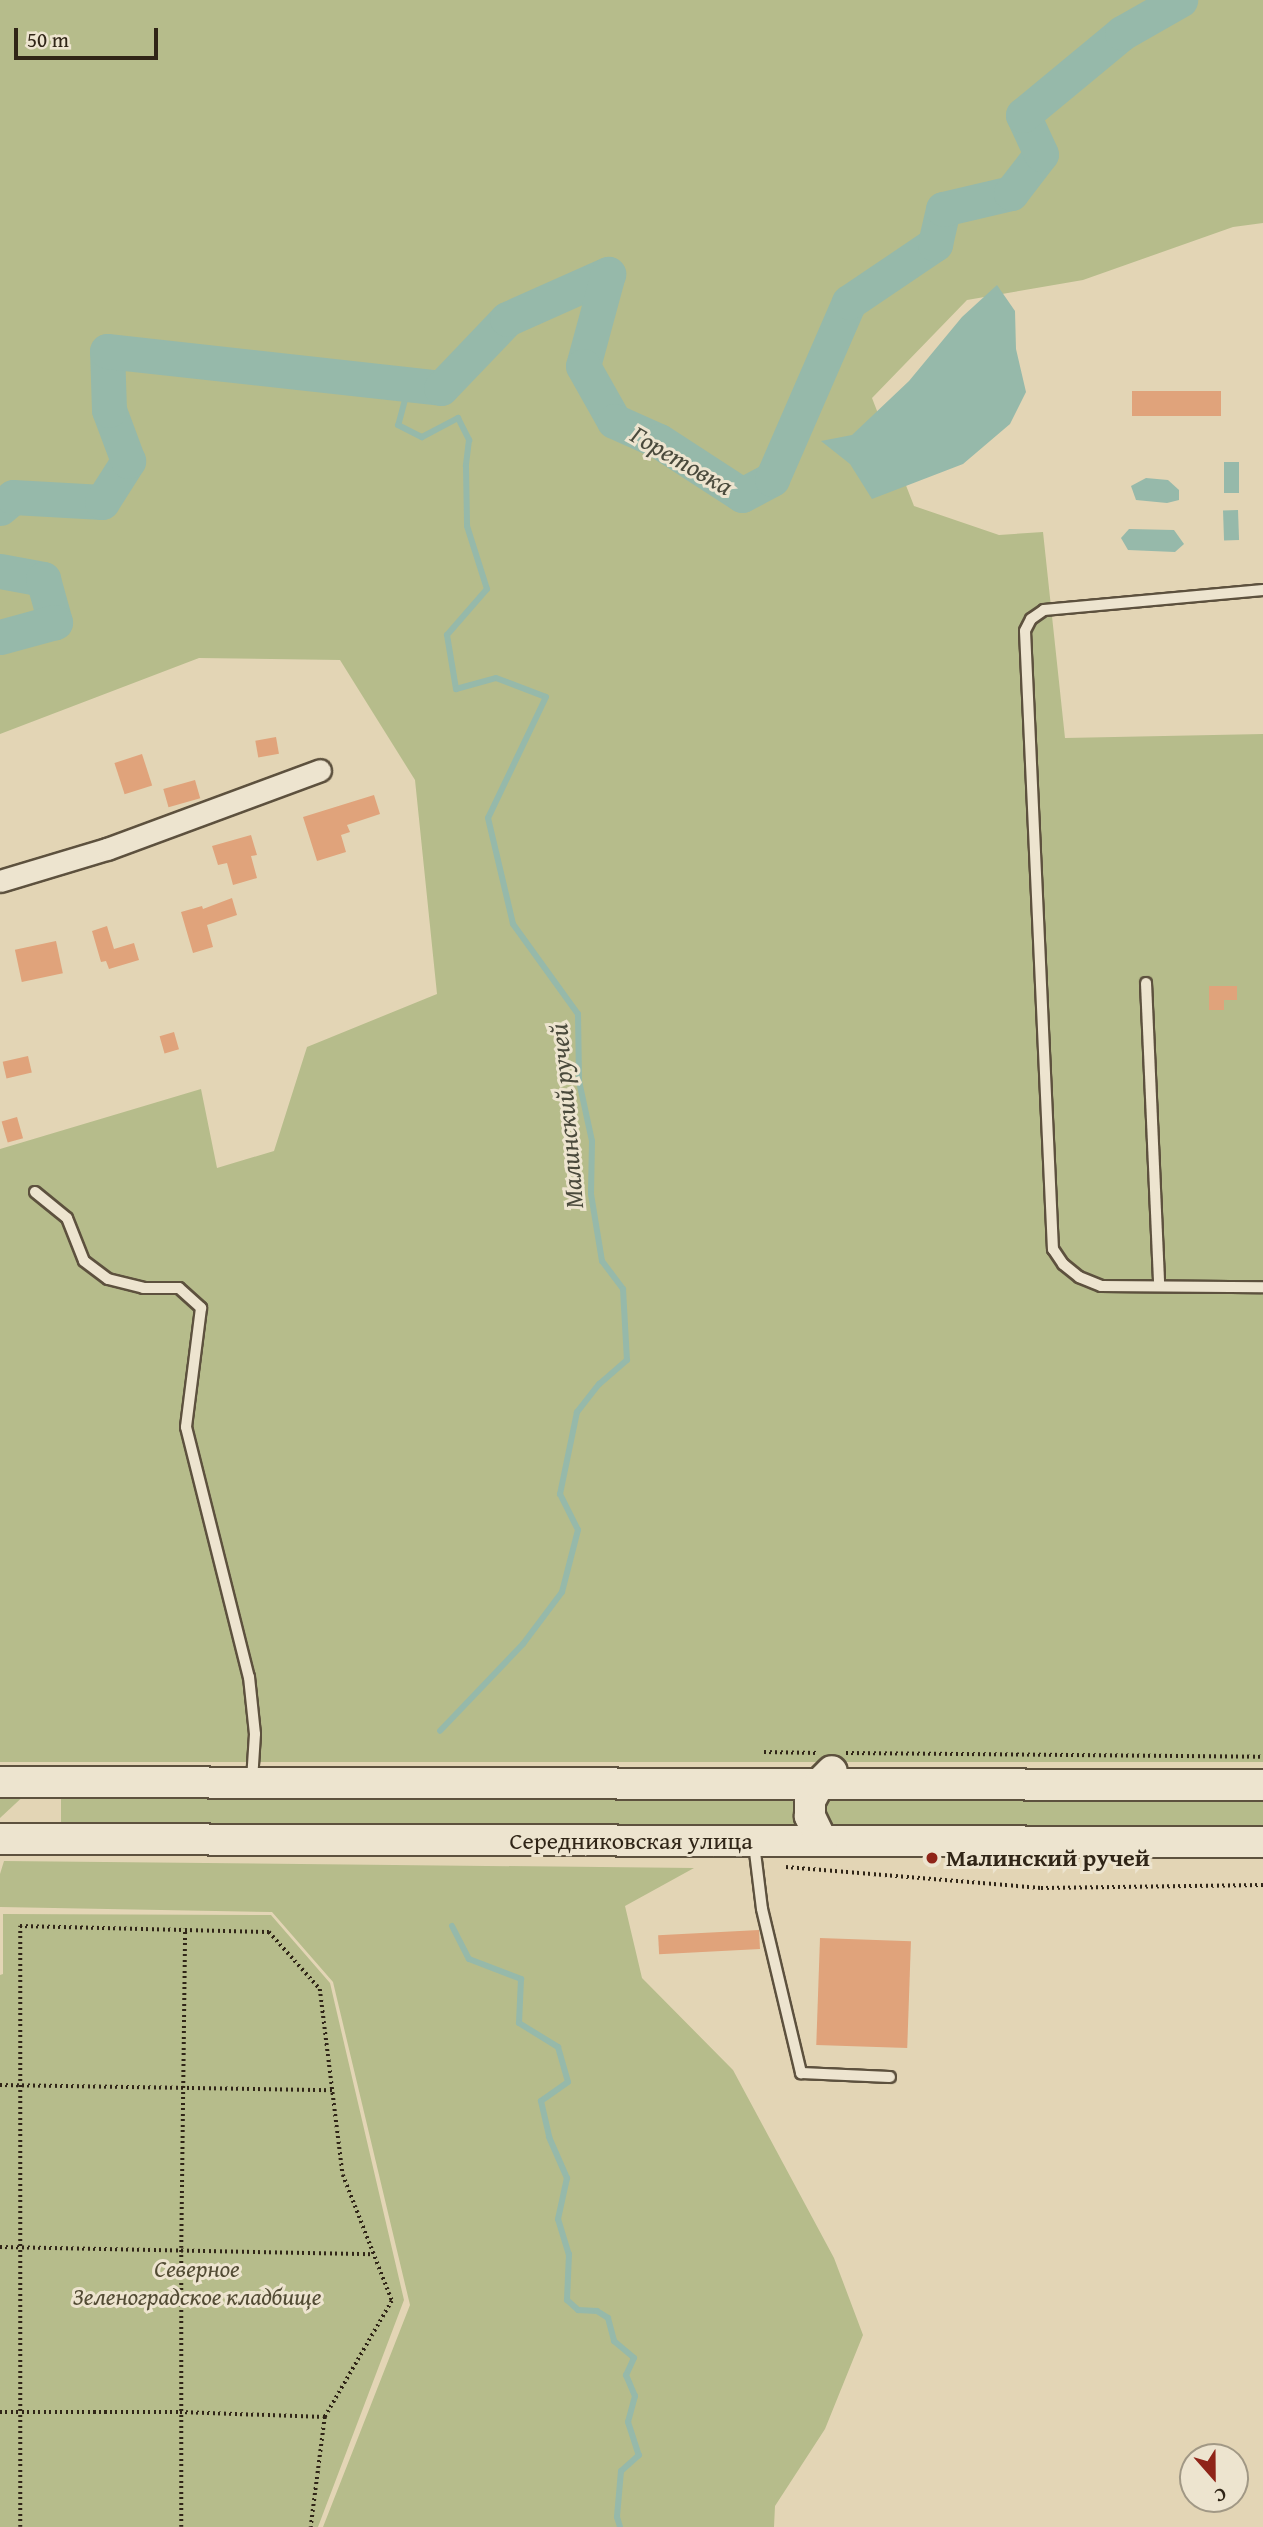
<!DOCTYPE html>
<html>
<head>
<meta charset="utf-8">
<style>
  body { margin:0 }
  #map { position:relative; width:1263px; height:2527px; overflow:hidden; background:#e3d5b5; font-family:"Gentium Book Plus",serif }
  div>[style] { position:absolute }
  .green>* { inset:0; background:#b6bc8b; transform-origin:0 0 }
  .water>* { inset:0; background:#96b9aa; transform-origin:0 0 }
  .stream>* { height:6px; margin:-3px; padding:0 3px; transform-origin:3px; border-radius:3px; background:#96b9aa }
  .river>* { height:35px; margin:-17.5px; padding:0 17.5px; transform-origin:17.5px; border-radius:17.5px; background:#96b9aa }
  .building>* { inset:0; background:#e0a37b; transform-origin:0 0 }
  .path>* { height:3.5px; margin-top:-1.75px; transform-origin:0; background:repeating-linear-gradient(90deg,#302517 0 2px,transparent 0 5.5px) }
  .roads { filter:drop-shadow(2px 0 #5d513e) drop-shadow(-2px 0 #5d513e) drop-shadow(0 2px #5d513e) drop-shadow(0 -2px #5d513e) }
  .lane>* { height:10px; margin:-5px; padding:0 5px; transform-origin:5px; border-radius:5px; background:#ede4cf }
  .street>* { height:21px; margin:-10.5px; padding:0 10.5px; transform-origin:10.5px; border-radius:10.5px; background:#ede4cf }
  .secondary>* { height:30px; margin:-15px; padding:0 15px; transform-origin:15px; border-radius:15px; background:#ede4cf }
  .dots>* { width:19px; height:19px; translate:-50% -50%; box-sizing:border-box; border:4px solid #ede4cf; border-radius:50% }
  span { translate:-50% -50%; white-space:nowrap; text-align:center; line-height:1.15; -webkit-text-stroke:6px #ede4cf; paint-order:stroke }
  .street-label { font-size:24px; color:#302517 }
  .poi-label { font-size:24px; color:#302517; font-weight:700 }
  .left { translate:0 -50%; text-align:left }
  .park-label { font-size:24px; color:#524b34; font-style:italic }
  .water-label { font-size:26px; color:#4a4a3c; font-style:italic }
  .north { position:absolute; left:1179px; top:2443px; width:70px; height:70px; box-sizing:border-box; background:#ede4cf; border:2px solid #a19885; border-radius:50%; rotate:159deg; font-size:19px; font-weight:700; line-height:28px; text-align:center; color:#302517 }
  .north::after { content:''; display:block; margin:auto; width:24px; height:32px; background:#8f2418; clip-path:polygon(50% 0,100% 100%,50% 72%,0 100%) }
  .scale { position:absolute; left:14px; top:28px; width:144px; height:32px; box-sizing:border-box; border:4px solid #302517; border-top:0; padding-left:9px; font-size:21px; line-height:24px; white-space:nowrap; color:#302517; -webkit-text-stroke:5px #ede4cf; paint-order:stroke }
</style>
</head>
<body>
<div id="map">
  <div class="green">
    <i style="clip-path:polygon(0 0,1263px 0,1263px 223px,1233px 227px,1083px 280px,967px 300px,872px 398px,914px 506px,999px 535px,1043px 532px,1065px 738px,1263px 734px,1263px 1762px,0 1762px,0 1149px,201px 1089px,217px 1168px,274px 1151px,307px 1047px,437px 994px,415px 780px,340px 660px,199px 658px,0 734px)"></i>
    <i style="clip-path:polygon(0 1791px,29px 1791px,0 1818px)"></i>
    <i style="left:61px;top:1792px;width:1202px;height:51px"></i>
    <i style="clip-path:polygon(4px 1861px,694px 1868px,625px 1906px,642px 1978px,733px 2070px,834px 2258px,863px 2335px,825px 2429px,775px 2506px,774px 2527px,323px 2527px,410px 2305px,333px 1982px,272px 1912px,0 1907px,0 1874px)"></i>
    <i style="clip-path:polygon(3px 1914px,271px 1915px,330px 1983px,404px 2300px,318px 2527px,0 2527px,0 1975px,3px 1974px)"></i>
  </div>
  <div class="water">
    <i style="clip-path:polygon(997px 285px,1015px 311px,1016px 349px,1026px 392px,1010px 424px,963px 464px,872px 499px,850px 464px,821px 441px,852px 435px,909px 381px,962px 317px)"></i>
    <i style="left:1224px;top:462px;width:15px;height:31px"></i>
    <i style="clip-path:polygon(1146px 478px,1168px 480px,1179px 490px,1179px 500px,1167px 503px,1136px 500px,1131px 486px)"></i>
    <i style="left:1238px;top:510px;width:30px;height:15px;rotate:88deg"></i>
    <i style="clip-path:polygon(1129px 529px,1174px 530px,1184px 544px,1175px 552px,1128px 550px,1121px 538px)"></i>
  </div>
  <div class="stream">
    <i style="left:404px;top:385px;width:11px;rotate:80deg"></i>
    <i style="left:406px;top:396px;width:30px;rotate:105deg"></i>
    <i style="left:398px;top:425px;width:27px;rotate:27deg"></i>
    <i style="left:422px;top:437px;width:41px;rotate:-27.8deg"></i>
    <i style="left:458px;top:418px;width:25px;rotate:63deg"></i>
    <i style="left:469px;top:440px;width:26px;rotate:97deg"></i>
    <i style="left:466px;top:466px;width:60px;rotate:89deg"></i>
    <i style="left:467px;top:526px;width:66px;rotate:72.4deg"></i>
    <i style="left:487px;top:589px;width:61px;rotate:131deg"></i>
    <i style="left:447px;top:635px;width:55px;rotate:80.5deg"></i>
    <i style="left:456px;top:689px;width:41px;rotate:-15.4deg"></i>
    <i style="left:496px;top:678px;width:53px;rotate:20.8deg"></i>
    <i style="left:546px;top:697px;width:134px;rotate:115.6deg"></i>
    <i style="left:488px;top:818px;width:109px;rotate:76.7deg"></i>
    <i style="left:513px;top:924px;width:111px;rotate:54.2deg"></i>
    <i style="left:578px;top:1014px;width:67px;rotate:89.1deg"></i>
    <i style="left:579px;top:1081px;width:61px;rotate:77.8deg"></i>
    <i style="left:592px;top:1141px;width:53px;rotate:91.1deg"></i>
    <i style="left:591px;top:1194px;width:68px;rotate:80.7deg"></i>
    <i style="left:602px;top:1261px;width:35px;rotate:53deg"></i>
    <i style="left:623px;top:1289px;width:71px;rotate:86.8deg"></i>
    <i style="left:627px;top:1360px;width:37px;rotate:139deg"></i>
    <i style="left:599px;top:1384px;width:36px;rotate:128deg"></i>
    <i style="left:577px;top:1412px;width:84px;rotate:101.7deg"></i>
    <i style="left:560px;top:1494px;width:40px;rotate:63.4deg"></i>
    <i style="left:578px;top:1530px;width:64px;rotate:104.5deg"></i>
    <i style="left:562px;top:1592px;width:65px;rotate:126.9deg"></i>
    <i style="left:523px;top:1644px;width:120px;rotate:133.7deg"></i>
    <i style="left:452px;top:1926px;width:37px;rotate:63deg"></i>
    <i style="left:469px;top:1959px;width:56px;rotate:21deg"></i>
    <i style="left:521px;top:1979px;width:44px;rotate:92.6deg"></i>
    <i style="left:519px;top:2023px;width:46px;rotate:31.6deg"></i>
    <i style="left:558px;top:2047px;width:36px;rotate:74deg"></i>
    <i style="left:568px;top:2082px;width:33px;rotate:145deg"></i>
    <i style="left:541px;top:2101px;width:37px;rotate:77deg"></i>
    <i style="left:549px;top:2137px;width:45px;rotate:66.3deg"></i>
    <i style="left:567px;top:2178px;width:42px;rotate:102.4deg"></i>
    <i style="left:558px;top:2219px;width:37px;rotate:73deg"></i>
    <i style="left:569px;top:2254px;width:46px;rotate:92.5deg"></i>
    <i style="left:567px;top:2300px;width:15px;rotate:42deg"></i>
    <i style="left:578px;top:2310px;width:19px;rotate:3deg"></i>
    <i style="left:597px;top:2311px;width:13px;rotate:32deg"></i>
    <i style="left:608px;top:2318px;width:24px;rotate:75deg"></i>
    <i style="left:614px;top:2341px;width:26px;rotate:40deg"></i>
    <i style="left:634px;top:2358px;width:19px;rotate:115deg"></i>
    <i style="left:626px;top:2375px;width:23px;rotate:67deg"></i>
    <i style="left:635px;top:2396px;width:27px;rotate:105deg"></i>
    <i style="left:628px;top:2422px;width:35px;rotate:72deg"></i>
    <i style="left:639px;top:2455px;width:24px;rotate:138deg"></i>
    <i style="left:621px;top:2471px;width:46px;rotate:95deg"></i>
    <i style="left:617px;top:2517px;width:10px;rotate:73deg"></i>
  </div>
  <div class="river">
    <i style="left:0;top:508px;width:17px;rotate:-40deg"></i>
    <i style="left:13px;top:497px;width:89px;rotate:3.2deg"></i>
    <i style="left:102px;top:502px;width:49px;rotate:-57.6deg"></i>
    <i style="left:128px;top:461px;width:54px;rotate:-110.4deg"></i>
    <i style="left:109px;top:410px;width:59px;rotate:-91.9deg"></i>
    <i style="left:107px;top:351px;width:336px;rotate:6.3deg"></i>
    <i style="left:441px;top:388px;width:95px;rotate:-46.3deg"></i>
    <i style="left:507px;top:319px;width:111px;rotate:-24deg"></i>
    <i style="left:608px;top:274px;width:95px;rotate:105.2deg"></i>
    <i style="left:583px;top:366px;width:63px;rotate:60.6deg"></i>
    <i style="left:614px;top:421px;width:49px;rotate:24deg"></i>
    <i style="left:659px;top:441px;width:99px;rotate:33deg"></i>
    <i style="left:742px;top:495px;width:34px;rotate:-28deg"></i>
    <i style="left:772px;top:479px;width:193px;rotate:-66.5deg"></i>
    <i style="left:849px;top:302px;width:104px;rotate:-34deg"></i>
    <i style="left:935px;top:244px;width:36px;rotate:-77deg"></i>
    <i style="left:943px;top:209px;width:70px;rotate:-13.2deg"></i>
    <i style="left:1011px;top:193px;width:49px;rotate:-52.4deg"></i>
    <i style="left:1041px;top:154px;width:43px;rotate:-114.8deg"></i>
    <i style="left:1023px;top:115px;width:129px;rotate:-39.6deg"></i>
    <i style="left:1122px;top:33px;width:67px;rotate:-29.6deg"></i>
    <i style="left:0;top:571px;width:44px;rotate:10.5deg"></i>
    <i style="left:43px;top:579px;width:45px;rotate:74.4deg"></i>
    <i style="left:55px;top:622px;width:57px;rotate:164.7deg"></i>
  </div>
  <div class="building">
    <i style="left:1132px;top:391px;width:89px;height:25px"></i>
    <i style="left:276px;top:737px;width:17px;height:21px;rotate:80deg"></i>
    <i style="left:142px;top:754px;width:33px;height:29px;rotate:72deg"></i>
    <i style="left:195px;top:780px;width:19px;height:33px;rotate:74deg"></i>
    <i style="clip-path:polygon(374px 795px,380px 814px,347px 825px,350px 832px,341px 835px,346px 852px,317px 861px,303px 817px)"></i>
    <i style="clip-path:polygon(251px 835px,257px 855px,251px 856px,257px 878px,233px 885px,227px 863px,218px 865px,212px 846px)"></i>
    <i style="clip-path:polygon(232px 898px,237px 915px,207px 925px,213px 947px,193px 953px,181px 912px,202px 906px,203px 909px)"></i>
    <i style="clip-path:polygon(107px 926px,114px 949px,134px 943px,139px 960px,109px 969px,106px 961px,101px 962px,92px 931px)"></i>
    <i style="left:56px;top:941px;width:33px;height:42px;rotate:78deg"></i>
    <i style="clip-path:polygon(1209px 986px,1237px 986px,1237px 1000px,1224px 1000px,1224px 1010px,1209px 1010px)"></i>
    <i style="left:174px;top:1032px;width:18px;height:15px;rotate:74deg"></i>
    <i style="left:28px;top:1056px;width:17px;height:26px;rotate:77deg"></i>
    <i style="left:17px;top:1117px;width:22px;height:16px;rotate:74deg"></i>
    <i style="left:759px;top:1930px;width:19px;height:101px;rotate:87deg"></i>
    <i style="left:820px;top:1938px;width:91px;height:107px;rotate:2deg"></i>
  </div>
  <div class="path">
    <i style="left:764px;top:1752px;width:54px;rotate:1.1deg"></i>
    <i style="left:846px;top:1753px;width:417px;rotate:0.5deg"></i>
    <i style="left:786px;top:1867px;width:256px;rotate:4.7deg"></i>
    <i style="left:1041px;top:1888px;width:222px;rotate:-0.8deg"></i>
    <i style="left:0;top:2085px;width:332px;rotate:0.9deg"></i>
    <i style="left:0;top:2247px;width:374px;rotate:1.1deg"></i>
    <i style="left:0;top:2412px;width:180px"></i>
    <i style="left:180px;top:2412px;width:145px;rotate:2deg"></i>
    <i style="left:20px;top:2527px;width:601px;rotate:-90deg"></i>
    <i style="left:20px;top:1926px;width:249px;rotate:1.4deg"></i>
    <i style="left:269px;top:1932px;width:76px;rotate:48.2deg"></i>
    <i style="left:320px;top:1989px;width:187px;rotate:83deg"></i>
    <i style="left:343px;top:2175px;width:135px;rotate:68.7deg"></i>
    <i style="left:392px;top:2301px;width:134px;rotate:120deg"></i>
    <i style="left:325px;top:2417px;width:111px;rotate:97.3deg"></i>
    <i style="left:181px;top:2527px;width:279px;rotate:-90deg"></i>
    <i style="left:181px;top:2248px;width:319px;rotate:-89.3deg"></i>
  </div>
  <div class="roads">
    <div class="lane">
      <i style="left:1263px;top:590px;width:220px;rotate:174.8deg"></i>
      <i style="left:1044px;top:610px;width:16px;rotate:145deg"></i>
      <i style="left:1031px;top:619px;width:13px;rotate:117deg"></i>
      <i style="left:1025px;top:631px;width:619px;rotate:87.41deg"></i>
      <i style="left:1053px;top:1249px;width:18px;rotate:56deg"></i>
      <i style="left:1063px;top:1264px;width:21px;rotate:39deg"></i>
      <i style="left:1079px;top:1277px;width:24px;rotate:22deg"></i>
      <i style="left:1101px;top:1286px;width:162px;rotate:0.4deg"></i>
      <i style="left:1146px;top:983px;width:302px;rotate:87.5deg"></i>
      <i style="left:35px;top:1192px;width:41px;rotate:39.1deg"></i>
      <i style="left:67px;top:1218px;width:46px;rotate:68.4deg"></i>
      <i style="left:84px;top:1261px;width:30px;rotate:37deg"></i>
      <i style="left:108px;top:1279px;width:36px;rotate:14deg"></i>
      <i style="left:143px;top:1288px;width:36px"></i>
      <i style="left:179px;top:1288px;width:30px;rotate:42deg"></i>
      <i style="left:201px;top:1308px;width:120px;rotate:97.2deg"></i>
      <i style="left:186px;top:1427px;width:258px;rotate:75.9deg"></i>
      <i style="left:249px;top:1677px;width:57px;rotate:84deg"></i>
      <i style="left:255px;top:1734px;width:46px;rotate:93.7deg"></i>
      <i style="left:754px;top:1844px;width:65px;rotate:83deg"></i>
      <i style="left:762px;top:1909px;width:169px;rotate:76.6deg"></i>
      <i style="left:801px;top:2073px;width:89px;rotate:2.6deg"></i>
    </div>
    <div class="street">
      <i style="left:0;top:881px;width:112px;rotate:-16.7deg"></i>
      <i style="left:107px;top:849px;width:227px;rotate:-20.3deg"></i>
    </div>
    <div class="secondary">
      <i style="left:0;top:1782px;width:1263px;rotate:0.14deg"></i>
      <i style="left:0;top:1839px;width:1263px;rotate:0.14deg"></i>
      <i style="left:822px;top:1841px;width:28px;rotate:-116deg"></i>
      <i style="left:810px;top:1816px;width:15px;rotate:-90deg"></i>
      <i style="left:810px;top:1801px;width:19px;rotate:-62deg"></i>
      <i style="left:819px;top:1784px;width:18px;rotate:-45deg"></i>
    </div>
  </div>
  <div class="dots">
    <i style="left:932px;top:1858px;background:#8f2418"></i>
  </div>
  <div class="street-label">
    <span style="left:631px;top:1841px">Середниковская улица</span>
  </div>
  <div class="poi-label">
    <span class="left" style="left:946px;top:1858px">Малинский ручей</span>
  </div>
  <div class="park-label">
    <span style="left:197px;top:2283px">Северное<br>Зеленоградское кладбище</span>
  </div>
  <div class="water-label">
    <span style="left:682px;top:460px;rotate:30deg">Горетовка</span>
    <span style="left:566px;top:1116px;rotate:-95deg">Малинский ручей</span>
  </div>
  <div class="north">С</div>
  <div class="scale">50 m</div>
</div>
</body>
</html>
